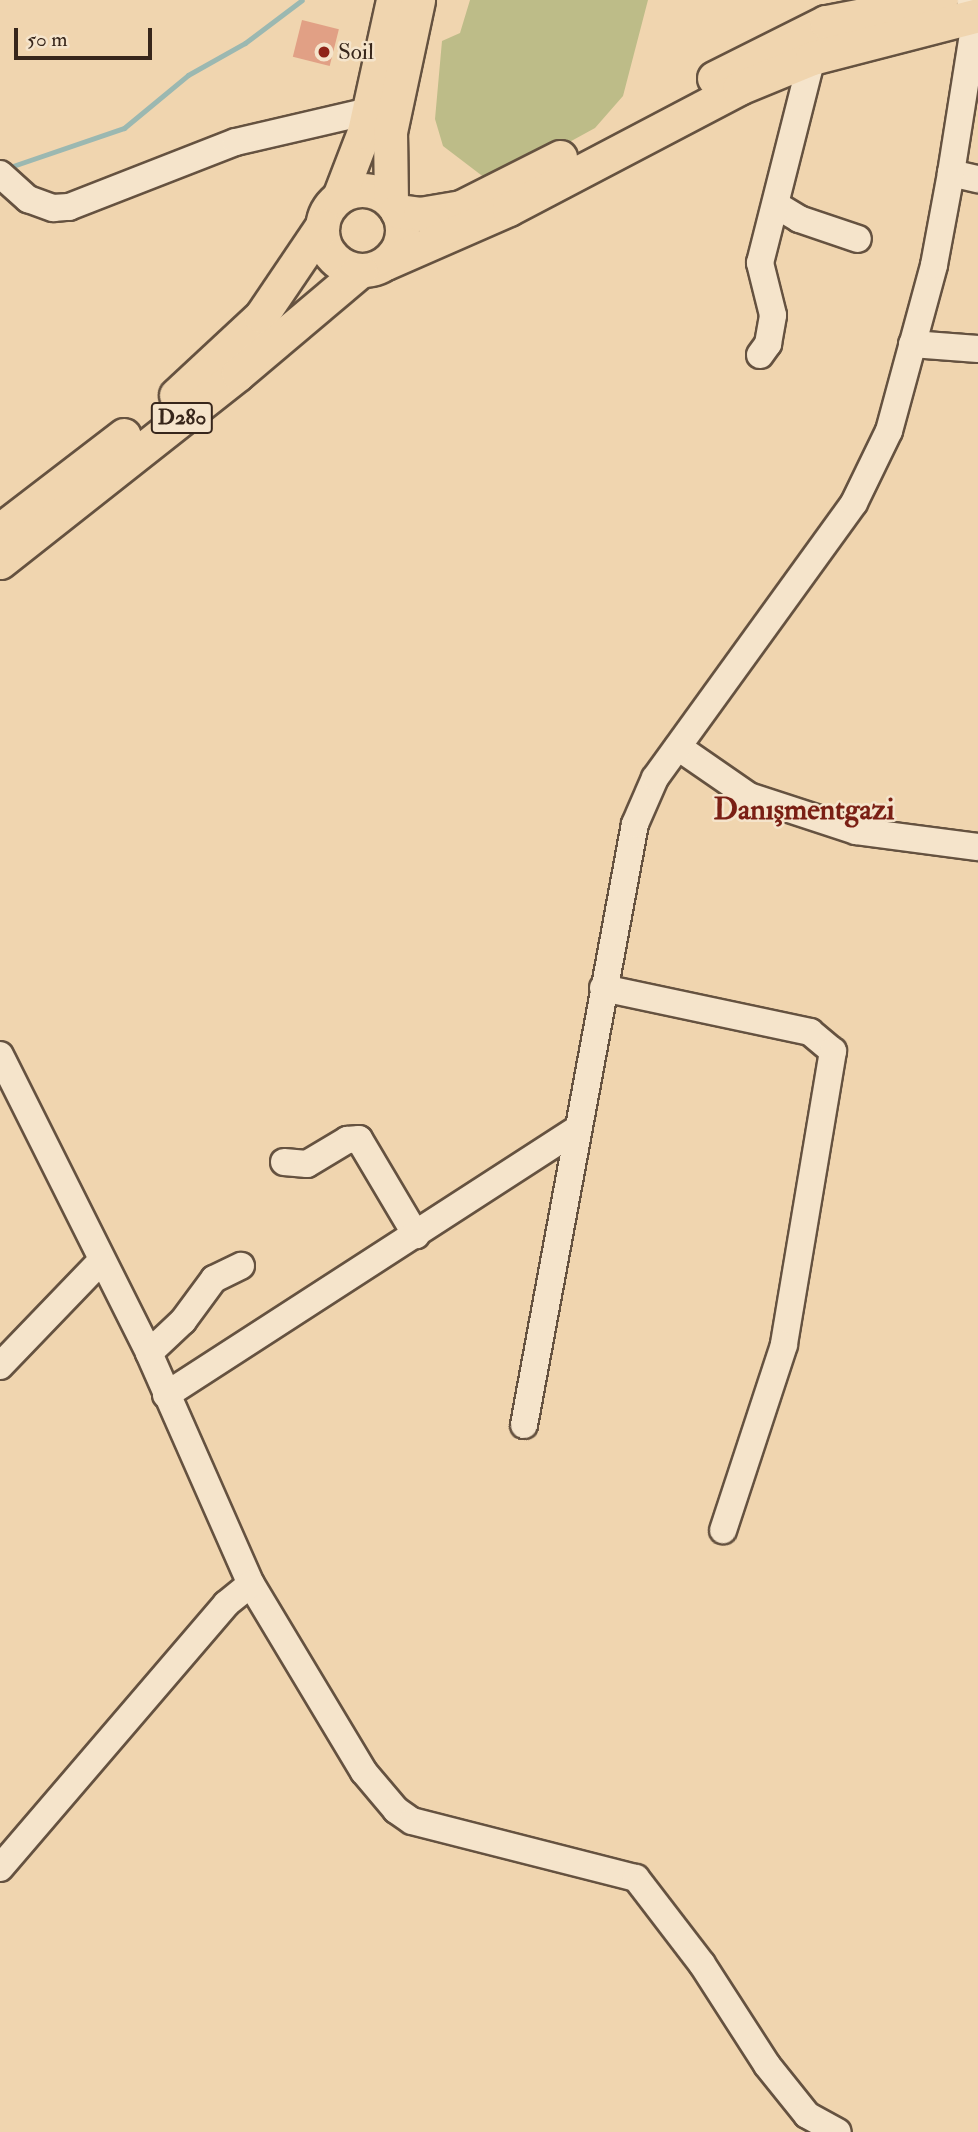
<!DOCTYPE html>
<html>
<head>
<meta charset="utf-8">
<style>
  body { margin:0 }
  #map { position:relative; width:978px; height:2132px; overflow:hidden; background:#f0d5af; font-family:"IM FELL Double Pica",serif }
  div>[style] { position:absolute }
  .green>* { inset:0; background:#bdbc88 }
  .stream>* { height:5px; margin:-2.5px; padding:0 2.5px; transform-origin:2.5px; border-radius:2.5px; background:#9bb8b1 }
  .building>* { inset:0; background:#e1a085; transform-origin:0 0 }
  .roads { filter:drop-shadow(2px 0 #655240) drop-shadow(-2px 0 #655240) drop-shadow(0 2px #655240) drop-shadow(0 -2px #655240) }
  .minor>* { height:26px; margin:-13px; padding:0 13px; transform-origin:13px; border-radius:13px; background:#f5e4cb }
  .major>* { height:33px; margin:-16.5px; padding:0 16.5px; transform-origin:16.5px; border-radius:16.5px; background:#f0d5af }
  .major>.ring { margin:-16.5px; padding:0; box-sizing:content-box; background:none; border:33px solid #f0d5af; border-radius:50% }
  .dots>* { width:19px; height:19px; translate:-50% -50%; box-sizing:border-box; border:4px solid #f5e4cb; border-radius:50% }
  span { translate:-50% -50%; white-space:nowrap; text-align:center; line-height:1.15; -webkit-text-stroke:5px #f5e4cb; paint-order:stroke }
  .shield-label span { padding:2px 5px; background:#f5e4cb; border:2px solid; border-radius:5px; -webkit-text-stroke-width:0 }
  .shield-label { font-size:21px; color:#37261b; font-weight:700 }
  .poi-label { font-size:23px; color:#37261b }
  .left { translate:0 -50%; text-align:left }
  .district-label { font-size:30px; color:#7a1f14; font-weight:700 }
  .scale { position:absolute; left:14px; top:28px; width:138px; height:32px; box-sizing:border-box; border:4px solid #37261b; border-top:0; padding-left:9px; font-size:21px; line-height:24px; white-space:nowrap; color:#37261b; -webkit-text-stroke:5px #f5e4cb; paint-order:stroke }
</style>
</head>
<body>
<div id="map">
  <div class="green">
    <i style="clip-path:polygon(470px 0,648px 0,623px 96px,595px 128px,533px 162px,485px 178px,443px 146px,435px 119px,442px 41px,460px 33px)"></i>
  </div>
  <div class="stream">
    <i style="left:7px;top:168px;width:124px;rotate:-18.9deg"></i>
    <i style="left:124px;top:128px;width:83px;rotate:-39.6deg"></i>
    <i style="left:188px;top:75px;width:65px;rotate:-29.3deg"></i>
    <i style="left:245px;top:43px;width:71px;rotate:-37deg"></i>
  </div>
  <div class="building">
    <i style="left:302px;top:20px;width:38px;height:38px;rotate:14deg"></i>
  </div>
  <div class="roads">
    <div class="minor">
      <i style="left:951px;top:173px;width:28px;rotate:13deg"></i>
      <i style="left:0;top:174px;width:38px;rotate:42deg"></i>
      <i style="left:28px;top:199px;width:27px;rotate:20deg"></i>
      <i style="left:53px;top:208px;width:16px;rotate:-4deg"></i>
      <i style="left:69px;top:207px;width:179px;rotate:-21.3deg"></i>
      <i style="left:236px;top:142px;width:137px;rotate:-13.1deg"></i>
      <i style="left:776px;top:205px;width:27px;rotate:31deg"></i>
      <i style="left:799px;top:219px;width:62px;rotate:18.7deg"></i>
      <i style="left:912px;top:344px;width:66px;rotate:4.3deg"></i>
      <i style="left:760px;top:355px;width:14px;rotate:-54deg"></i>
      <i style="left:768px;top:344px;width:29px;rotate:-80deg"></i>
      <i style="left:773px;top:315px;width:54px;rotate:-104deg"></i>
      <i style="left:760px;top:263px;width:211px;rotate:-75.8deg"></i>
      <i style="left:678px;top:747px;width:86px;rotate:34.6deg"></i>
      <i style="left:749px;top:796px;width:113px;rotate:18.1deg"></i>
      <i style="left:856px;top:831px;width:123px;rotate:7.5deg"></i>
      <i style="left:603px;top:988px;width:212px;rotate:12deg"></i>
      <i style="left:810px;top:1032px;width:30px;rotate:40deg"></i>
      <i style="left:833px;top:1051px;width:298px;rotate:99.5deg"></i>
      <i style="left:784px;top:1345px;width:195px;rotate:108.2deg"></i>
      <i style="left:0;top:1055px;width:333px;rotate:63.4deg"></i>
      <i style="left:149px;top:1353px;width:253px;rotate:66.2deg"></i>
      <i style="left:251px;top:1584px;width:219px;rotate:59deg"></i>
      <i style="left:364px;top:1772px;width:50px;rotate:49.9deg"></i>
      <i style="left:396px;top:1810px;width:19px;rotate:35deg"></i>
      <i style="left:412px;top:1821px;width:231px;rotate:14.3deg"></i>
      <i style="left:636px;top:1878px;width:108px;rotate:52.5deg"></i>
      <i style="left:702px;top:1964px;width:120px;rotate:57.2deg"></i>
      <i style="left:767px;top:2065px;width:64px;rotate:51.3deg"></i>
      <i style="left:807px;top:2115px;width:35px;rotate:29deg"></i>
      <i style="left:284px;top:1162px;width:23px;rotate:5deg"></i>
      <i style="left:307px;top:1164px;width:47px;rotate:-31deg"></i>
      <i style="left:347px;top:1140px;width:12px;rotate:-5deg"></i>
      <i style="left:359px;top:1139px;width:112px;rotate:59.3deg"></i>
      <i style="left:149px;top:1353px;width:47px;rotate:-43.3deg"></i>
      <i style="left:183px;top:1321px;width:52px;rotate:-53.6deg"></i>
      <i style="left:214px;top:1279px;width:30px;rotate:-26deg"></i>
      <i style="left:0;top:1366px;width:146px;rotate:-46.1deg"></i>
      <i style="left:166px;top:1395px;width:491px;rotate:-32.9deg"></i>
      <i style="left:524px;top:1425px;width:611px;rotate:-79.54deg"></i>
      <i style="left:635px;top:824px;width:50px;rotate:-66.5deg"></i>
      <i style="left:655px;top:778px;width:339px;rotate:-54.1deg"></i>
      <i style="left:854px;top:503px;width:80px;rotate:-64.1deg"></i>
      <i style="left:889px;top:431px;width:172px;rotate:-74.8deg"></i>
      <i style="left:934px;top:265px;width:94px;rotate:-79.5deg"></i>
      <i style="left:951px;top:173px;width:159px;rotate:-81deg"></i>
      <i style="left:976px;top:16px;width:17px;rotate:-111deg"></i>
      <i style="left:0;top:1868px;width:348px;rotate:-49.4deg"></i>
      <i style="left:226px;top:1604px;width:32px;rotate:-39deg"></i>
    </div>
    <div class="major">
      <i style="left:714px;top:78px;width:125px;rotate:-26.6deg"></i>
      <i style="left:826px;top:22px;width:117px;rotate:-10.8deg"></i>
      <i class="ring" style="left:322px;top:190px;width:47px;height:47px"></i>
      <i style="left:339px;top:197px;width:70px;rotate:-69deg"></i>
      <i style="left:364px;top:132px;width:135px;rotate:-77.6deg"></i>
      <i style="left:391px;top:202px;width:70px;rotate:-90.8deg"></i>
      <i style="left:390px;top:132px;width:135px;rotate:-78deg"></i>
      <i style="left:397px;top:211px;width:23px;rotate:7deg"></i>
      <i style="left:420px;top:214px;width:42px;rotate:-9.7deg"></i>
      <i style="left:461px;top:207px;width:111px;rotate:-26.8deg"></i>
      <i style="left:386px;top:263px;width:134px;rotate:-23.7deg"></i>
      <i style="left:509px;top:209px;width:260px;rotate:-27.7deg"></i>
      <i style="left:739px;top:88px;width:79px;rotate:-22.3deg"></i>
      <i style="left:812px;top:58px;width:171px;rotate:-14.5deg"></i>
      <i style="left:176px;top:395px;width:116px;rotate:-42.9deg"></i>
      <i style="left:261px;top:316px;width:109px;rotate:-55.9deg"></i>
      <i style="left:0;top:530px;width:156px;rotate:-37.5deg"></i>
      <i style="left:0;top:562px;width:303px;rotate:-38.3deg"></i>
      <i style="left:238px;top:374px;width:160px;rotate:-40.2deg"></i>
    </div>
  </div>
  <div class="dots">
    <i style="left:324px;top:52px;background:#8f2418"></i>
  </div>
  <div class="shield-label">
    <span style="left:182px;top:418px">D280</span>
  </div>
  <div class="poi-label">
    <span class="left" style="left:338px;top:52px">Soil</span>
  </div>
  <div class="district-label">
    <span style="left:804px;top:810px">Danışmentgazi</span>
  </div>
  <div class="scale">50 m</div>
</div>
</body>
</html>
